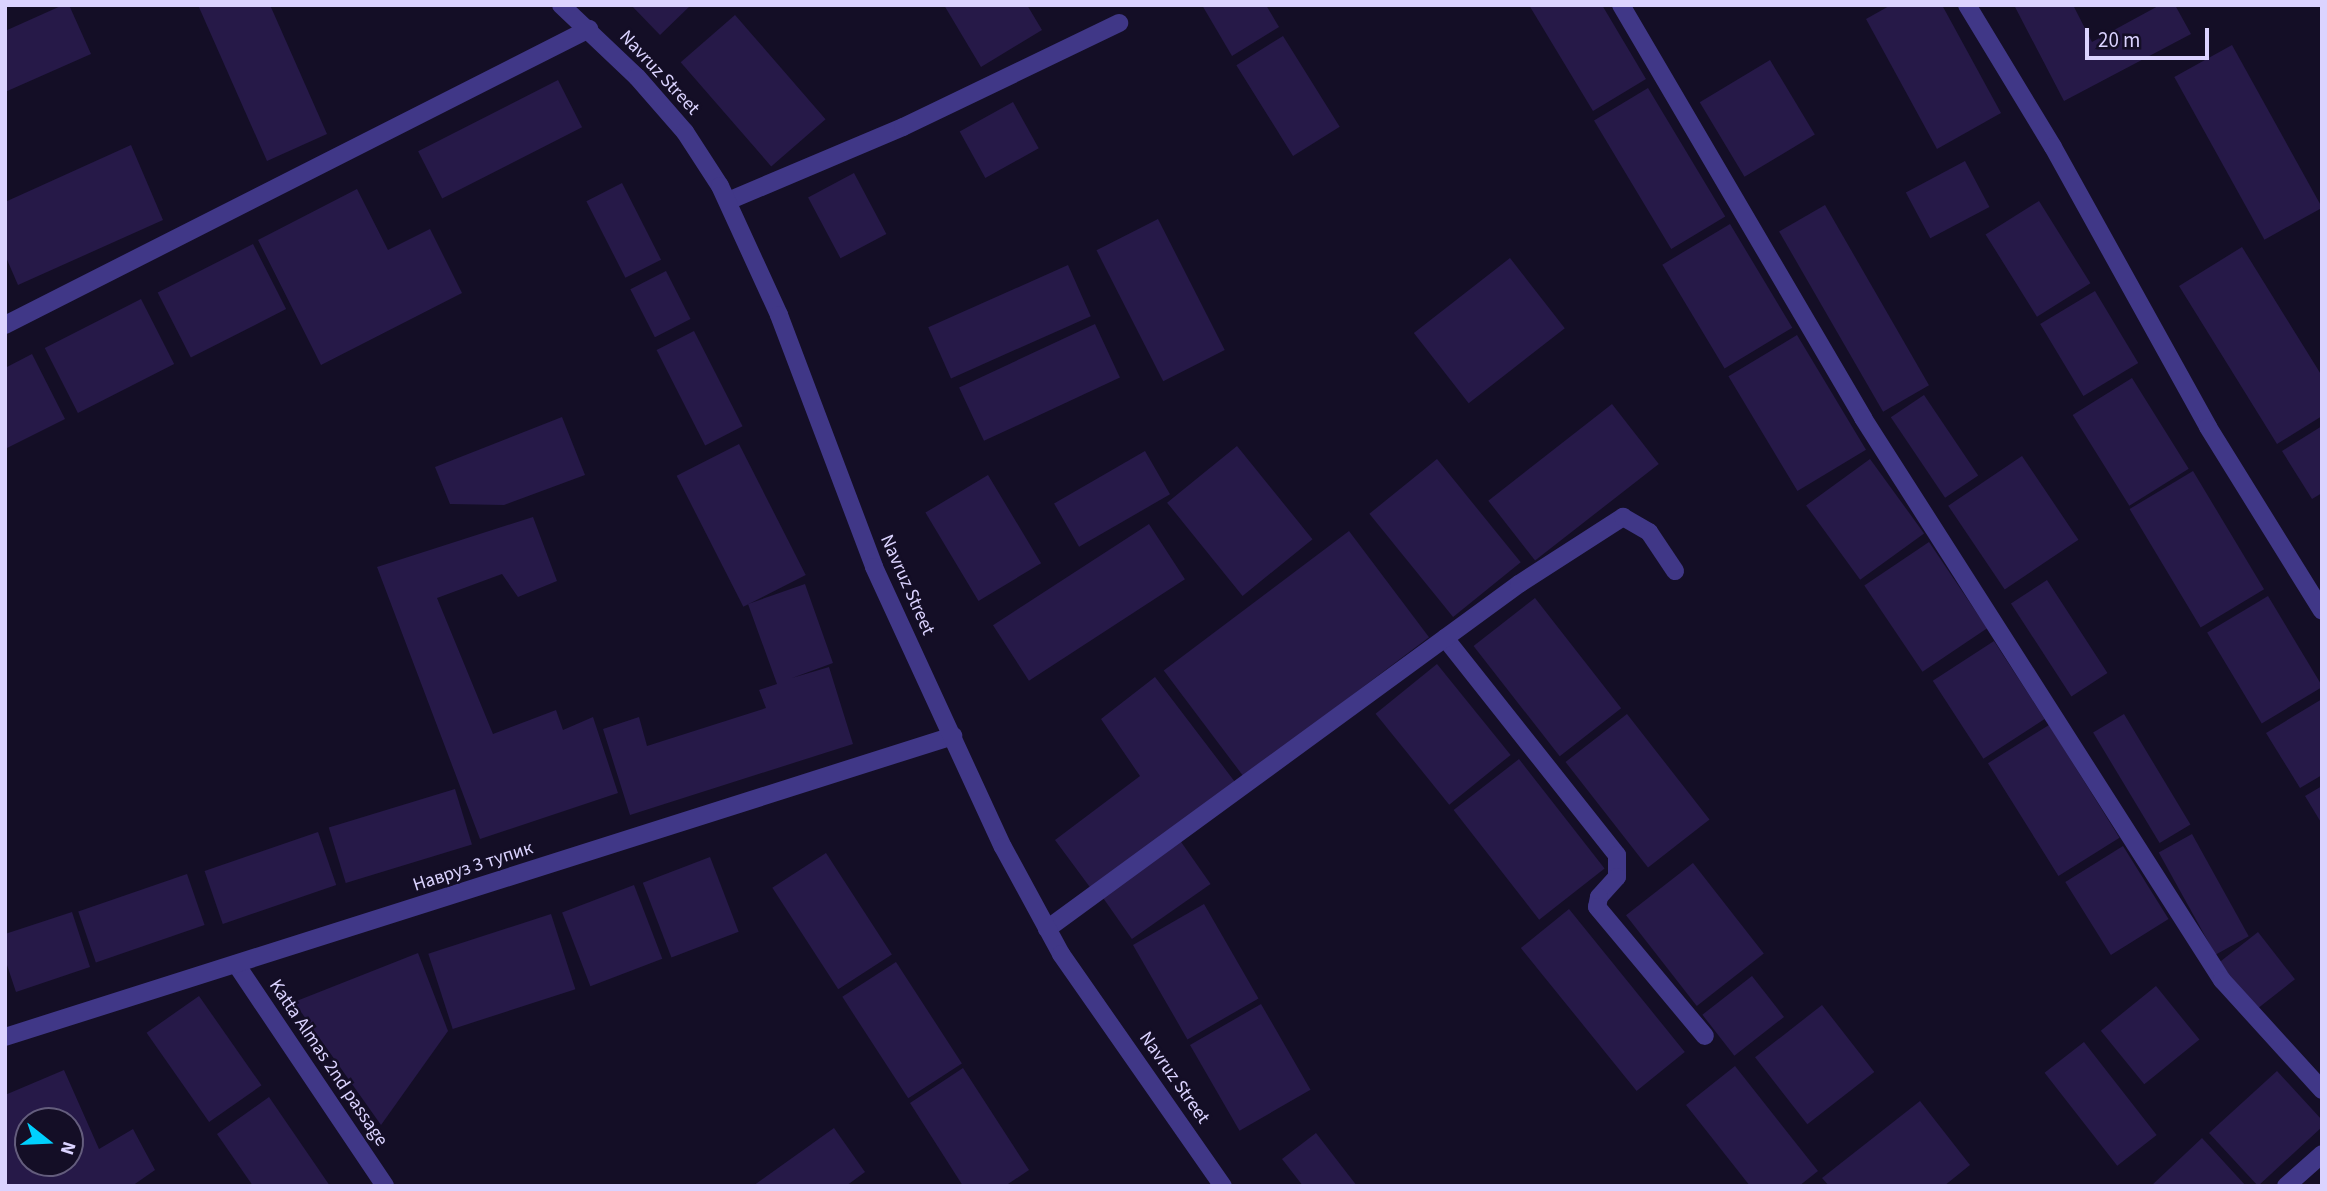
<!DOCTYPE html>
<html>
<head>
<meta charset="utf-8">
<style>
  body { margin:0 }
  #map { position:relative; width:2327px; height:1191px; overflow:hidden; background:#140e26; font-family:"Source Sans 3",sans-serif }
  div>[style] { position:absolute }
  .building>* { inset:0; background:#261948; transform-origin:0 0 }
  .service>* { height:18px; margin:-9px; padding:0 9px; transform-origin:9px; border-radius:9px; background:#403787 }
  .minor>* { height:18px; margin:-9px; padding:0 9px; transform-origin:9px; border-radius:9px; background:#403787 }
  .tertiary>* { height:18px; margin:-9px; padding:0 9px; transform-origin:9px; border-radius:9px; background:#403787 }
  span { translate:-50% -50%; white-space:nowrap; text-align:center; line-height:1.15; -webkit-text-stroke:5px #140e26; paint-order:stroke }
  .street-label { font-size:19px; color:#dbd3ff }
  .frame { position:absolute; inset:0; border:7px solid #dbd3ff; pointer-events:none }
  .north { position:absolute; left:14px; top:1107px; width:70px; height:70px; box-sizing:border-box; background:#140e26; border:2px solid #645d7d; border-radius:50%; rotate:108deg; font-size:19px; font-weight:700; line-height:28px; text-align:center; color:#dbd3ff }
  .north::after { content:''; display:block; margin:auto; width:24px; height:32px; background:#00d0fe; clip-path:polygon(50% 0,100% 100%,50% 72%,0 100%) }
  .scale { position:absolute; left:2085px; top:28px; width:124px; height:32px; box-sizing:border-box; border:4px solid #dbd3ff; border-top:0; padding-left:9px; font-size:21px; line-height:24px; white-space:nowrap; color:#dbd3ff; -webkit-text-stroke:5px #140e26; paint-order:stroke }
</style>
</head>
<body>
<div id="map">
  <div class="building">
    <i style="clip-path:polygon(63px 5px,69px 5px,91px 54px,5px 92px,5px 31px)"></i>
    <i style="clip-path:polygon(198px 5px,270px 5px,327px 134px,267px 161px)"></i>
    <i style="clip-path:polygon(631px 5px,691px 5px,660px 35px)"></i>
    <i style="clip-path:polygon(944px 5px,1027px 5px,1042px 30px,981px 67px)"></i>
    <i style="clip-path:polygon(1202px 5px,1266px 5px,1279px 27px,1232px 56px)"></i>
    <i style="clip-path:polygon(1529px 5px,1602px 5px,1646px 79px,1593px 111px)"></i>
    <i style="clip-path:polygon(1891px 5px,1942px 5px,2001px 113px,1937px 149px,1866px 19px)"></i>
    <i style="clip-path:polygon(2014px 5px,2073px 5px,2092px 42px,2160px 5px,2175px 5px,2191px 34px,2064px 101px)"></i>
    <i style="left:735px;top:15px;width:138px;height:72px;rotate:49deg"></i>
    <i style="left:1283px;top:36px;width:107px;height:55px;rotate:58deg"></i>
    <i style="left:2232px;top:45px;width:186px;height:66px;rotate:61deg"></i>
    <i style="left:1770px;top:60px;width:87px;height:82px;rotate:59deg"></i>
    <i style="left:558px;top:80px;width:53px;height:157px;rotate:63deg"></i>
    <i style="left:1648px;top:88px;width:150px;height:63px;rotate:59deg"></i>
    <i style="left:1013px;top:102px;width:53px;height:61px;rotate:61deg"></i>
    <i style="clip-path:polygon(131px 145px,163px 220px,18px 285px,5px 255px,5px 202px)"></i>
    <i style="left:1965px;top:161px;width:52px;height:67px;rotate:62deg"></i>
    <i style="left:854px;top:173px;width:69px;height:52px;rotate:62deg"></i>
    <i style="left:622px;top:183px;width:86px;height:40px;rotate:63deg"></i>
    <i style="clip-path:polygon(357px 189px,388px 250px,430px 229px,462px 293px,321px 365px,258px 240px)"></i>
    <i style="left:2039px;top:201px;width:97px;height:63px;rotate:58deg"></i>
    <i style="left:1825px;top:205px;width:208px;height:53px;rotate:60deg"></i>
    <i style="left:1158px;top:219px;width:147px;height:69px;rotate:63deg"></i>
    <i style="left:1730px;top:224px;width:121px;height:79px;rotate:59deg"></i>
    <i style="left:253px;top:244px;width:73px;height:107px;rotate:63deg"></i>
    <i style="clip-path:polygon(2242px 247px,2322px 376px,2322px 416px,2277px 444px,2179px 286px)"></i>
    <i style="left:1510px;top:258px;width:89px;height:122px;rotate:52deg"></i>
    <i style="left:1068px;top:265px;width:56px;height:153px;rotate:66deg"></i>
    <i style="left:666px;top:271px;width:54px;height:40px;rotate:63deg"></i>
    <i style="left:2095px;top:291px;width:84px;height:64px;rotate:59deg"></i>
    <i style="left:141px;top:299px;width:73px;height:108px;rotate:63deg"></i>
    <i style="left:1095px;top:324px;width:59px;height:150px;rotate:65deg"></i>
    <i style="left:694px;top:331px;width:107px;height:42px;rotate:63deg"></i>
    <i style="left:1797px;top:335px;width:134px;height:80px;rotate:59deg"></i>
    <i style="clip-path:polygon(32px 354px,65px 419px,5px 449px,5px 368px)"></i>
    <i style="left:2132px;top:378px;width:107px;height:70px;rotate:58deg"></i>
    <i style="left:1924px;top:395px;width:97px;height:40px;rotate:56deg"></i>
    <i style="left:1612px;top:404px;width:76px;height:157px;rotate:52deg"></i>
    <i style="clip-path:polygon(562px 417px,585px 475px,504px 505px,450px 504px,435px 467px)"></i>
    <i style="clip-path:polygon(2322px 426px,2322px 493px,2312px 499px,2282px 451px)"></i>
    <i style="left:739px;top:444px;width:147px;height:70px;rotate:63deg"></i>
    <i style="left:1237px;top:446px;width:120px;height:90px;rotate:51deg"></i>
    <i style="left:1145px;top:451px;width:50px;height:105px;rotate:60deg"></i>
    <i style="left:2022px;top:456px;width:101px;height:89px;rotate:56deg"></i>
    <i style="left:1437px;top:459px;width:133px;height:87px;rotate:51deg"></i>
    <i style="left:1870px;top:459px;width:92px;height:79px;rotate:54deg"></i>
    <i style="left:2193px;top:471px;width:138px;height:74px;rotate:59deg"></i>
    <i style="left:988px;top:475px;width:103px;height:73px;rotate:59deg"></i>
    <i style="clip-path:polygon(533px 517px,557px 581px,518px 597px,502px 574px,437px 598px,493px 734px,556px 710px,563px 730px,593px 717px,618px 793px,480px 839px,377px 567px)"></i>
    <i style="left:1149px;top:524px;width:66px;height:186px;rotate:57deg"></i>
    <i style="left:1349px;top:531px;width:133px;height:232px;rotate:53deg"></i>
    <i style="left:1929px;top:542px;width:104px;height:78px;rotate:56deg"></i>
    <i style="left:2047px;top:580px;width:111px;height:43px;rotate:57deg"></i>
    <i style="clip-path:polygon(805px 584px,833px 663px,792px 678px,829px 667px,853px 744px,630px 815px,603px 729px,639px 717px,647px 746px,766px 708px,759px 690px,777px 684px,748px 604px)"></i>
    <i style="left:2268px;top:596px;width:106px;height:71px;rotate:59deg"></i>
    <i style="left:1535px;top:598px;width:140px;height:78px;rotate:52deg"></i>
    <i style="left:1994px;top:641px;width:93px;height:73px;rotate:57deg"></i>
    <i style="left:1437px;top:664px;width:117px;height:79px;rotate:51deg"></i>
    <i style="clip-path:polygon(1155px 677px,1235px 782px,1092px 890px,1055px 840px,1140px 776px,1101px 719px)"></i>
    <i style="clip-path:polygon(2322px 699px,2322px 775px,2300px 788px,2266px 733px)"></i>
    <i style="left:1627px;top:714px;width:134px;height:78px;rotate:52deg"></i>
    <i style="left:2124px;top:714px;width:129px;height:36px;rotate:59deg"></i>
    <i style="left:2049px;top:725px;width:133px;height:72px;rotate:58deg"></i>
    <i style="left:1519px;top:759px;width:139px;height:83px;rotate:52deg"></i>
    <i style="clip-path:polygon(2322px 786px,2322px 824px,2305px 796px)"></i>
    <i style="left:455px;top:789px;width:58px;height:132px;rotate:73deg"></i>
    <i style="left:318px;top:832px;width:56px;height:120px;rotate:71deg"></i>
    <i style="left:2192px;top:834px;width:117px;height:38px;rotate:61deg"></i>
    <i style="left:1179px;top:839px;width:55px;height:96px;rotate:55deg"></i>
    <i style="left:2123px;top:846px;width:86px;height:68px;rotate:58deg"></i>
    <i style="left:826px;top:853px;width:121px;height:64px;rotate:57deg"></i>
    <i style="left:710px;top:857px;width:80px;height:72px;rotate:69deg"></i>
    <i style="left:1693px;top:863px;width:115px;height:85px;rotate:52deg"></i>
    <i style="left:187px;top:874px;width:54px;height:115px;rotate:71deg"></i>
    <i style="left:634px;top:885px;width:79px;height:77px;rotate:69deg"></i>
    <i style="left:1204px;top:904px;width:109px;height:82px;rotate:60deg"></i>
    <i style="left:1569px;top:909px;width:184px;height:62px;rotate:51deg"></i>
    <i style="clip-path:polygon(72px 912px,90px 967px,16px 992px,5px 959px,5px 934px)"></i>
    <i style="left:551px;top:914px;width:79px;height:129px;rotate:72deg"></i>
    <i style="left:2258px;top:932px;width:60px;height:49px;rotate:52deg"></i>
    <i style="clip-path:polygon(418px 953px,448px 1031px,381px 1125px,294px 1002px)"></i>
    <i style="left:896px;top:962px;width:121px;height:64px;rotate:57deg"></i>
    <i style="left:1752px;top:976px;width:52px;height:63px;rotate:52deg"></i>
    <i style="left:2156px;top:986px;width:69px;height:71px;rotate:51deg"></i>
    <i style="left:199px;top:996px;width:109px;height:64px;rotate:55deg"></i>
    <i style="left:1261px;top:1004px;width:99px;height:82px;rotate:60deg"></i>
    <i style="left:1822px;top:1005px;width:85px;height:85px;rotate:52deg"></i>
    <i style="left:2084px;top:1042px;width:118px;height:50px;rotate:52deg"></i>
    <i style="clip-path:polygon(1735px 1066px,1818px 1171px,1799px 1186px,1750px 1186px,1686px 1105px)"></i>
    <i style="clip-path:polygon(963px 1068px,1029px 1170px,1005px 1186px,963px 1186px,910px 1103px)"></i>
    <i style="clip-path:polygon(evenodd,64px 1070px,99px 1149px,133px 1129px,155px 1170px,132px 1186px,5px 1186px,5px 1095px,64px 1070px,28px 1121px,70px 1121px,70px 1163px,28px 1163px,28px 1121px)"></i>
    <i style="clip-path:polygon(2277px 1071px,2322px 1120px,2322px 1127px,2258px 1186px,2209px 1133px)"></i>
    <i style="clip-path:polygon(269px 1097px,330px 1186px,253px 1186px,217px 1134px)"></i>
    <i style="clip-path:polygon(1920px 1101px,1970px 1165px,1944px 1186px,1829px 1186px,1822px 1178px)"></i>
    <i style="clip-path:polygon(834px 1128px,865px 1172px,846px 1186px,753px 1186px)"></i>
    <i style="clip-path:polygon(1316px 1133px,1357px 1186px,1303px 1186px,1282px 1159px)"></i>
    <i style="clip-path:polygon(2202px 1138px,2246px 1186px,2151px 1186px)"></i>
  </div>
  <div class="service">
    <i style="left:728px;top:201px;width:190px;rotate:-22.9deg"></i>
    <i style="left:903px;top:127px;width:240px;rotate:-25.7deg"></i>
    <i style="left:1445px;top:638px;width:277px;rotate:51.6deg"></i>
    <i style="left:1617px;top:855px;width:22px;rotate:90deg"></i>
    <i style="left:1617px;top:877px;width:27px;rotate:132deg"></i>
    <i style="left:1599px;top:897px;width:10px;rotate:101deg"></i>
    <i style="left:1597px;top:907px;width:168px;rotate:50.1deg"></i>
    <i style="left:1047px;top:929px;width:585px;rotate:-36.16deg"></i>
    <i style="left:1519px;top:584px;width:124px;rotate:-32.8deg"></i>
    <i style="left:1623px;top:517px;width:30px;rotate:30deg"></i>
    <i style="left:1649px;top:532px;width:47px;rotate:56.3deg"></i>
  </div>
  <div class="minor">
    <i style="left:1621px;top:5px;width:479px;rotate:59.6deg"></i>
    <i style="left:1863px;top:418px;width:667px;rotate:57.43deg"></i>
    <i style="left:2222px;top:980px;width:149px;rotate:47.7deg"></i>
    <i style="left:1967px;top:5px;width:166px;rotate:58.8deg"></i>
    <i style="left:2053px;top:147px;width:320px;rotate:61deg"></i>
    <i style="left:2208px;top:427px;width:216px;rotate:58.2deg"></i>
    <i style="left:5px;top:325px;width:655px;rotate:-26.88deg"></i>
    <i style="left:236px;top:964px;width:267px;rotate:56.1deg"></i>
    <i style="left:5px;top:1037px;width:995px;rotate:-17.62deg"></i>
    <i style="left:2286px;top:1186px;width:48px;rotate:-41.6deg"></i>
  </div>
  <div class="tertiary">
    <i style="left:561px;top:5px;width:105px;rotate:43.5deg"></i>
    <i style="left:637px;top:77px;width:73px;rotate:48.9deg"></i>
    <i style="left:685px;top:132px;width:64px;rotate:57.1deg"></i>
    <i style="left:720px;top:186px;width:142px;rotate:65.4deg"></i>
    <i style="left:779px;top:315px;width:269px;rotate:69.3deg"></i>
    <i style="left:874px;top:567px;width:308px;rotate:65.3deg"></i>
    <i style="left:1003px;top:847px;width:122px;rotate:61.5deg"></i>
    <i style="left:1061px;top:954px;width:283px;rotate:55.1deg"></i>
  </div>
  <div class="street-label">
    <span style="left:659px;top:73px;rotate:47deg">Navruz Street</span>
    <span style="left:907px;top:585px;rotate:66deg">Navruz Street</span>
    <span style="left:473px;top:867px;rotate:-18deg">Навруз 3 тупик</span>
    <span style="left:328px;top:1063px;rotate:56deg">Katta Almas 2nd passage</span>
    <span style="left:1174px;top:1078px;rotate:55deg">Navruz Street</span>
  </div>
  <div class="frame"></div>
  <div class="north">N</div>
  <div class="scale">20 m</div>
</div>
</body>
</html>
